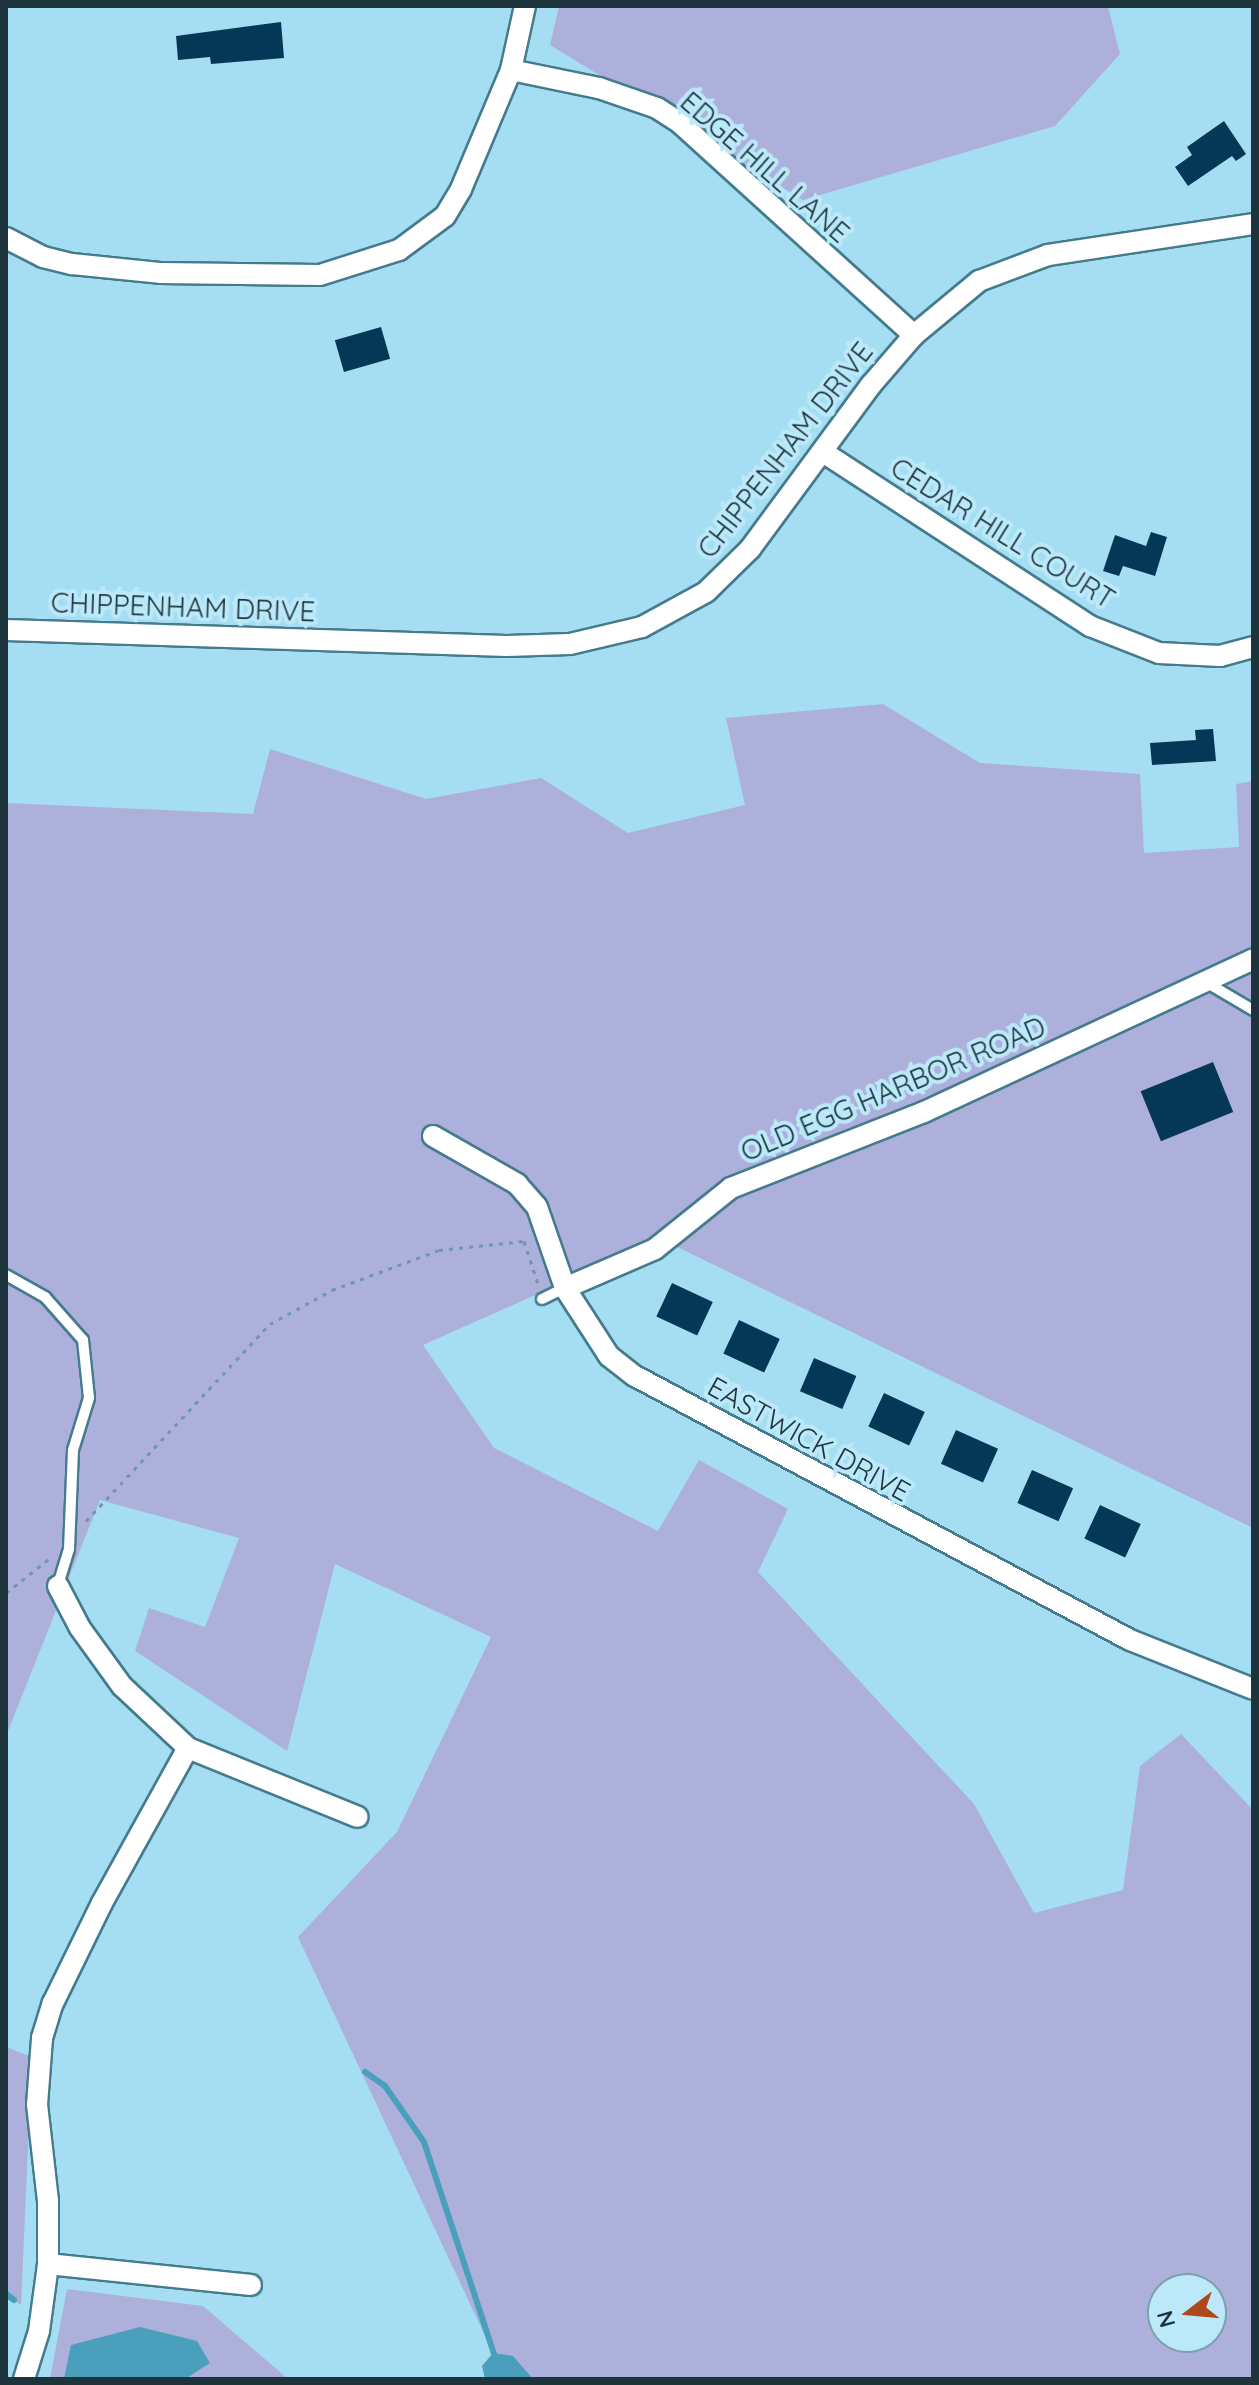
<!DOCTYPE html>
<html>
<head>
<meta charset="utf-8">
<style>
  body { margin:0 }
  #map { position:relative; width:1259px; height:2385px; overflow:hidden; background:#a5def2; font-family:Quicksand,sans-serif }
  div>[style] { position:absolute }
  .green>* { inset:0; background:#adb0db }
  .water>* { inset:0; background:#4aa0bc }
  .stream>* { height:6px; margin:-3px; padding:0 3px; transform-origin:3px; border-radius:3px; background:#4aa0bc }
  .building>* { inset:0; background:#043856; transform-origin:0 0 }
  .path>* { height:3px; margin-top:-1.5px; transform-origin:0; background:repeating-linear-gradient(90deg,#6e99a8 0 4px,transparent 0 10px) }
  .roads { filter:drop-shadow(2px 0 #447b8d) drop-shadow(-2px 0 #447b8d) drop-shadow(0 2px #447b8d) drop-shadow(0 -2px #447b8d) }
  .lane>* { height:10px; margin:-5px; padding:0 5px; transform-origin:5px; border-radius:5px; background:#fff }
  .street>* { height:20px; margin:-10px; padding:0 10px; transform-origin:10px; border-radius:10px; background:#fff }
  span { translate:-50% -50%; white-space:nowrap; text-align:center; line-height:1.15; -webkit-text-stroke:8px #bce9fa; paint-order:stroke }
  .street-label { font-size:28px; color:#1d343c }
  .frame { position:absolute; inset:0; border:8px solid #1d343c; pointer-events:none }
  .north { position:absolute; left:1147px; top:2273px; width:80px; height:80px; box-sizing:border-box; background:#bce9fa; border:2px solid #7ca1ae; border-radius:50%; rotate:254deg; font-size:22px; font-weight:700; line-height:32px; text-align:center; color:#1d343c }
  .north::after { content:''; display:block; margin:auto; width:28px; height:36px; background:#ae491c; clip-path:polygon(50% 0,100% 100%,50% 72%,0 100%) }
</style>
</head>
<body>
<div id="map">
  <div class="green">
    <i style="clip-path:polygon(559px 6px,1108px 6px,1120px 54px,1055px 126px,803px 200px,550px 45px)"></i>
    <i style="clip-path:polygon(evenodd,883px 704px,980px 763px,1140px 774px,1144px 853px,1239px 847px,1236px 784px,1253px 781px,1253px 1528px,661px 1239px,423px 1345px,494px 1448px,658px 1531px,699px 1460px,788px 1509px,758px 1572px,974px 1804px,1034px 1913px,1123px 1890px,1140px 1766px,1181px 1734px,1253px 1810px,1253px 2379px,518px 2379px,493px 2353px,298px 1937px,397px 1832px,491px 1637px,335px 1564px,287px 1751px,135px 1651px,149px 1608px,205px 1627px,239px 1538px,100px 1500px,6px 1736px,6px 803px,253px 814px,270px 749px,426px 799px,541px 778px,628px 833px,745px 805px,726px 718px,883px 704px,1163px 2289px,1211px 2289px,1211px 2337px,1163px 2337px,1163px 2289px)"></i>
    <i style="clip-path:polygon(6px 2047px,32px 2057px,21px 2305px,6px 2296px)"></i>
    <i style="clip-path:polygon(67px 2289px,203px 2306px,288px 2379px,50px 2379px)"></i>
  </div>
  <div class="water">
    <i style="clip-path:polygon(140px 2327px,197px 2341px,210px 2363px,185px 2379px,64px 2379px,71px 2345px)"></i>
    <i style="clip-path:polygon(493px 2353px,513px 2356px,533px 2379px,485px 2379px,482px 2366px)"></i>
  </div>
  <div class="stream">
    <i style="left:365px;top:2072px;width:24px;rotate:35deg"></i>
    <i style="left:385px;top:2086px;width:68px;rotate:55.1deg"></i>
    <i style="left:424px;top:2142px;width:226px;rotate:71.7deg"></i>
    <i style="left:6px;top:2294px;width:10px;rotate:37deg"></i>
  </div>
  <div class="building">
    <i style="clip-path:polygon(281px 22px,284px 58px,211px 64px,210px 57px,178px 60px,176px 36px)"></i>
    <i style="clip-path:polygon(1224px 121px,1246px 154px,1236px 161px,1232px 156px,1188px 186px,1175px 167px,1192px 155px,1187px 147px)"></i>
    <i style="left:381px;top:327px;width:33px;height:48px;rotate:74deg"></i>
    <i style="clip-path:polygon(1151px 532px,1167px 537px,1155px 576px,1123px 566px,1119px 576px,1103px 571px,1115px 535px,1146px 546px)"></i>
    <i style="clip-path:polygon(1213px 729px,1216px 761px,1152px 765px,1150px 743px,1196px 740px,1195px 730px)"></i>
    <i style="left:1213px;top:1062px;width:54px;height:78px;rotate:68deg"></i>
    <i style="left:672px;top:1283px;width:45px;height:37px;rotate:25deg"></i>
    <i style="left:739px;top:1320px;width:45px;height:37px;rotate:25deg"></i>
    <i style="left:814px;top:1358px;width:46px;height:36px;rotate:23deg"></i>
    <i style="left:884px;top:1393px;width:45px;height:37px;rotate:25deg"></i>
    <i style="left:956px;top:1430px;width:46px;height:37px;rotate:24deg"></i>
    <i style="left:1032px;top:1470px;width:45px;height:36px;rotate:24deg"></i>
    <i style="left:1100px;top:1505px;width:45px;height:37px;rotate:25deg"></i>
  </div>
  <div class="path">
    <i style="left:86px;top:1521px;width:270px;rotate:-47deg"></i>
    <i style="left:270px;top:1324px;width:71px;rotate:-28.7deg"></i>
    <i style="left:332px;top:1290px;width:114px;rotate:-20.5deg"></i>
    <i style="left:439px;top:1250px;width:85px;rotate:-6deg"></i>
    <i style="left:524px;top:1241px;width:48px;rotate:71.9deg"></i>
    <i style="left:6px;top:1593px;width:56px;rotate:-38.5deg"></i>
  </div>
  <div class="roads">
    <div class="lane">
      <i style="left:1204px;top:981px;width:57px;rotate:30.6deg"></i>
      <i style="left:6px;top:1275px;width:45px;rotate:29.4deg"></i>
      <i style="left:45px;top:1297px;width:57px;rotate:48.5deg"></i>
      <i style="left:83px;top:1340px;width:58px;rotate:84.1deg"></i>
      <i style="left:89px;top:1398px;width:54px;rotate:107.1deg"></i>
      <i style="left:73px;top:1450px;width:99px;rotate:92.3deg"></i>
      <i style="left:69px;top:1549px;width:39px;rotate:107deg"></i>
      <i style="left:542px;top:1299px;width:25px;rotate:-26deg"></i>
    </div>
    <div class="street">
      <i style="left:511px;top:70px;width:90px;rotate:11.6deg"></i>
      <i style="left:599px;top:88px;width:61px;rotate:19deg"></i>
      <i style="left:657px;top:108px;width:27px;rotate:33deg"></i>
      <i style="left:680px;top:123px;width:316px;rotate:42.2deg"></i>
      <i style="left:6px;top:238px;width:42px;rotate:27.2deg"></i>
      <i style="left:43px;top:257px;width:30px;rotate:14deg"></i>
      <i style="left:72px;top:264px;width:88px;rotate:5.8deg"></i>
      <i style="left:160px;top:273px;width:160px;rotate:0.7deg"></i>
      <i style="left:320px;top:275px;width:83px;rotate:-17.6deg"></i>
      <i style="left:399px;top:250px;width:57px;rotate:-36.5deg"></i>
      <i style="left:445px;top:216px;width:31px;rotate:-59deg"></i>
      <i style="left:461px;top:189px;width:129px;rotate:-67.2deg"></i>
      <i style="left:511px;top:70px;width:66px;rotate:-77.7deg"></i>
      <i style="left:823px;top:452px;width:319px;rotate:33.1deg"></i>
      <i style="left:1090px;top:626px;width:74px;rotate:21.4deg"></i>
      <i style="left:1159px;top:653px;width:61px;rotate:2.8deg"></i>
      <i style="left:1220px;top:656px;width:34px;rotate:-15deg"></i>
      <i style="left:6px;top:630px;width:501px;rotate:1.83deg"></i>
      <i style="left:507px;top:646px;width:63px;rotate:-1.8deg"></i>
      <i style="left:570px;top:644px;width:74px;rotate:-13.3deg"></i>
      <i style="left:642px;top:627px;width:73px;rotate:-28.7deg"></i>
      <i style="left:706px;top:592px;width:62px;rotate:-44.3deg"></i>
      <i style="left:750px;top:549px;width:204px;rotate:-53.6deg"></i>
      <i style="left:871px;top:385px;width:66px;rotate:-49.3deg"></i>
      <i style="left:914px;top:335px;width:85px;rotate:-39.7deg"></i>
      <i style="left:979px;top:281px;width:74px;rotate:-20.6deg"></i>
      <i style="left:1048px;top:255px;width:207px;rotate:-8.6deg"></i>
      <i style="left:433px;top:1136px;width:97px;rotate:29.7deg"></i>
      <i style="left:517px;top:1184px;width:30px;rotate:49deg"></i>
      <i style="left:537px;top:1207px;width:86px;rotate:70.9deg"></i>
      <i style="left:565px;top:1288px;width:81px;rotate:57.1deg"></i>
      <i style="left:609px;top:1356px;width:33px;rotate:38deg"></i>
      <i style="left:635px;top:1376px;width:561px;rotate:28.07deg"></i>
      <i style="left:1130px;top:1640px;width:132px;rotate:21.7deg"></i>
      <i style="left:565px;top:1288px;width:98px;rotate:-23.4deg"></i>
      <i style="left:655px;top:1249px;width:97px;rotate:-38.8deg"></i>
      <i style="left:731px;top:1188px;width:207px;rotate:-21.5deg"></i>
      <i style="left:924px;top:1112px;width:363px;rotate:-24.9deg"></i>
      <i style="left:58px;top:1586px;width:47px;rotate:62.4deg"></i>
      <i style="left:80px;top:1628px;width:72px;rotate:54.1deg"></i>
      <i style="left:122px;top:1686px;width:91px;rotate:43.2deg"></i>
      <i style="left:188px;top:1748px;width:183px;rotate:22.1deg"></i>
      <i style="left:48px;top:2264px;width:204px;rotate:5.9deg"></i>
      <i style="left:24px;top:2379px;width:50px;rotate:-72.6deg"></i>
      <i style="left:39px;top:2331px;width:68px;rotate:-82.3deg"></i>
      <i style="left:48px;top:2264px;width:63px;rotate:-90deg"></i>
      <i style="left:48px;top:2201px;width:97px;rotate:-96.5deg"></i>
      <i style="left:37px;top:2105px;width:67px;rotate:-85.7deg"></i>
      <i style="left:42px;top:2038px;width:37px;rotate:-73deg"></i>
      <i style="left:53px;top:2003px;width:111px;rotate:-63.9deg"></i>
      <i style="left:102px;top:1903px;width:177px;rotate:-61deg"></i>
    </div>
  </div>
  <div class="street-label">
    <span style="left:765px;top:167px;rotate:41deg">EDGE HILL LANE</span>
    <span style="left:785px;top:450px;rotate:-52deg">CHIPPENHAM DRIVE</span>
    <span style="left:1003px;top:533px;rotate:32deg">CEDAR HILL COURT</span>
    <span style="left:183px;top:607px;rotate:2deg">CHIPPENHAM DRIVE</span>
    <span style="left:893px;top:1089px;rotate:-23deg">OLD EGG HARBOR ROAD</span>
    <span style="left:809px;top:1439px;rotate:29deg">EASTWICK DRIVE</span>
  </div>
  <div class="frame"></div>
  <div class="north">N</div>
</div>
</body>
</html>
